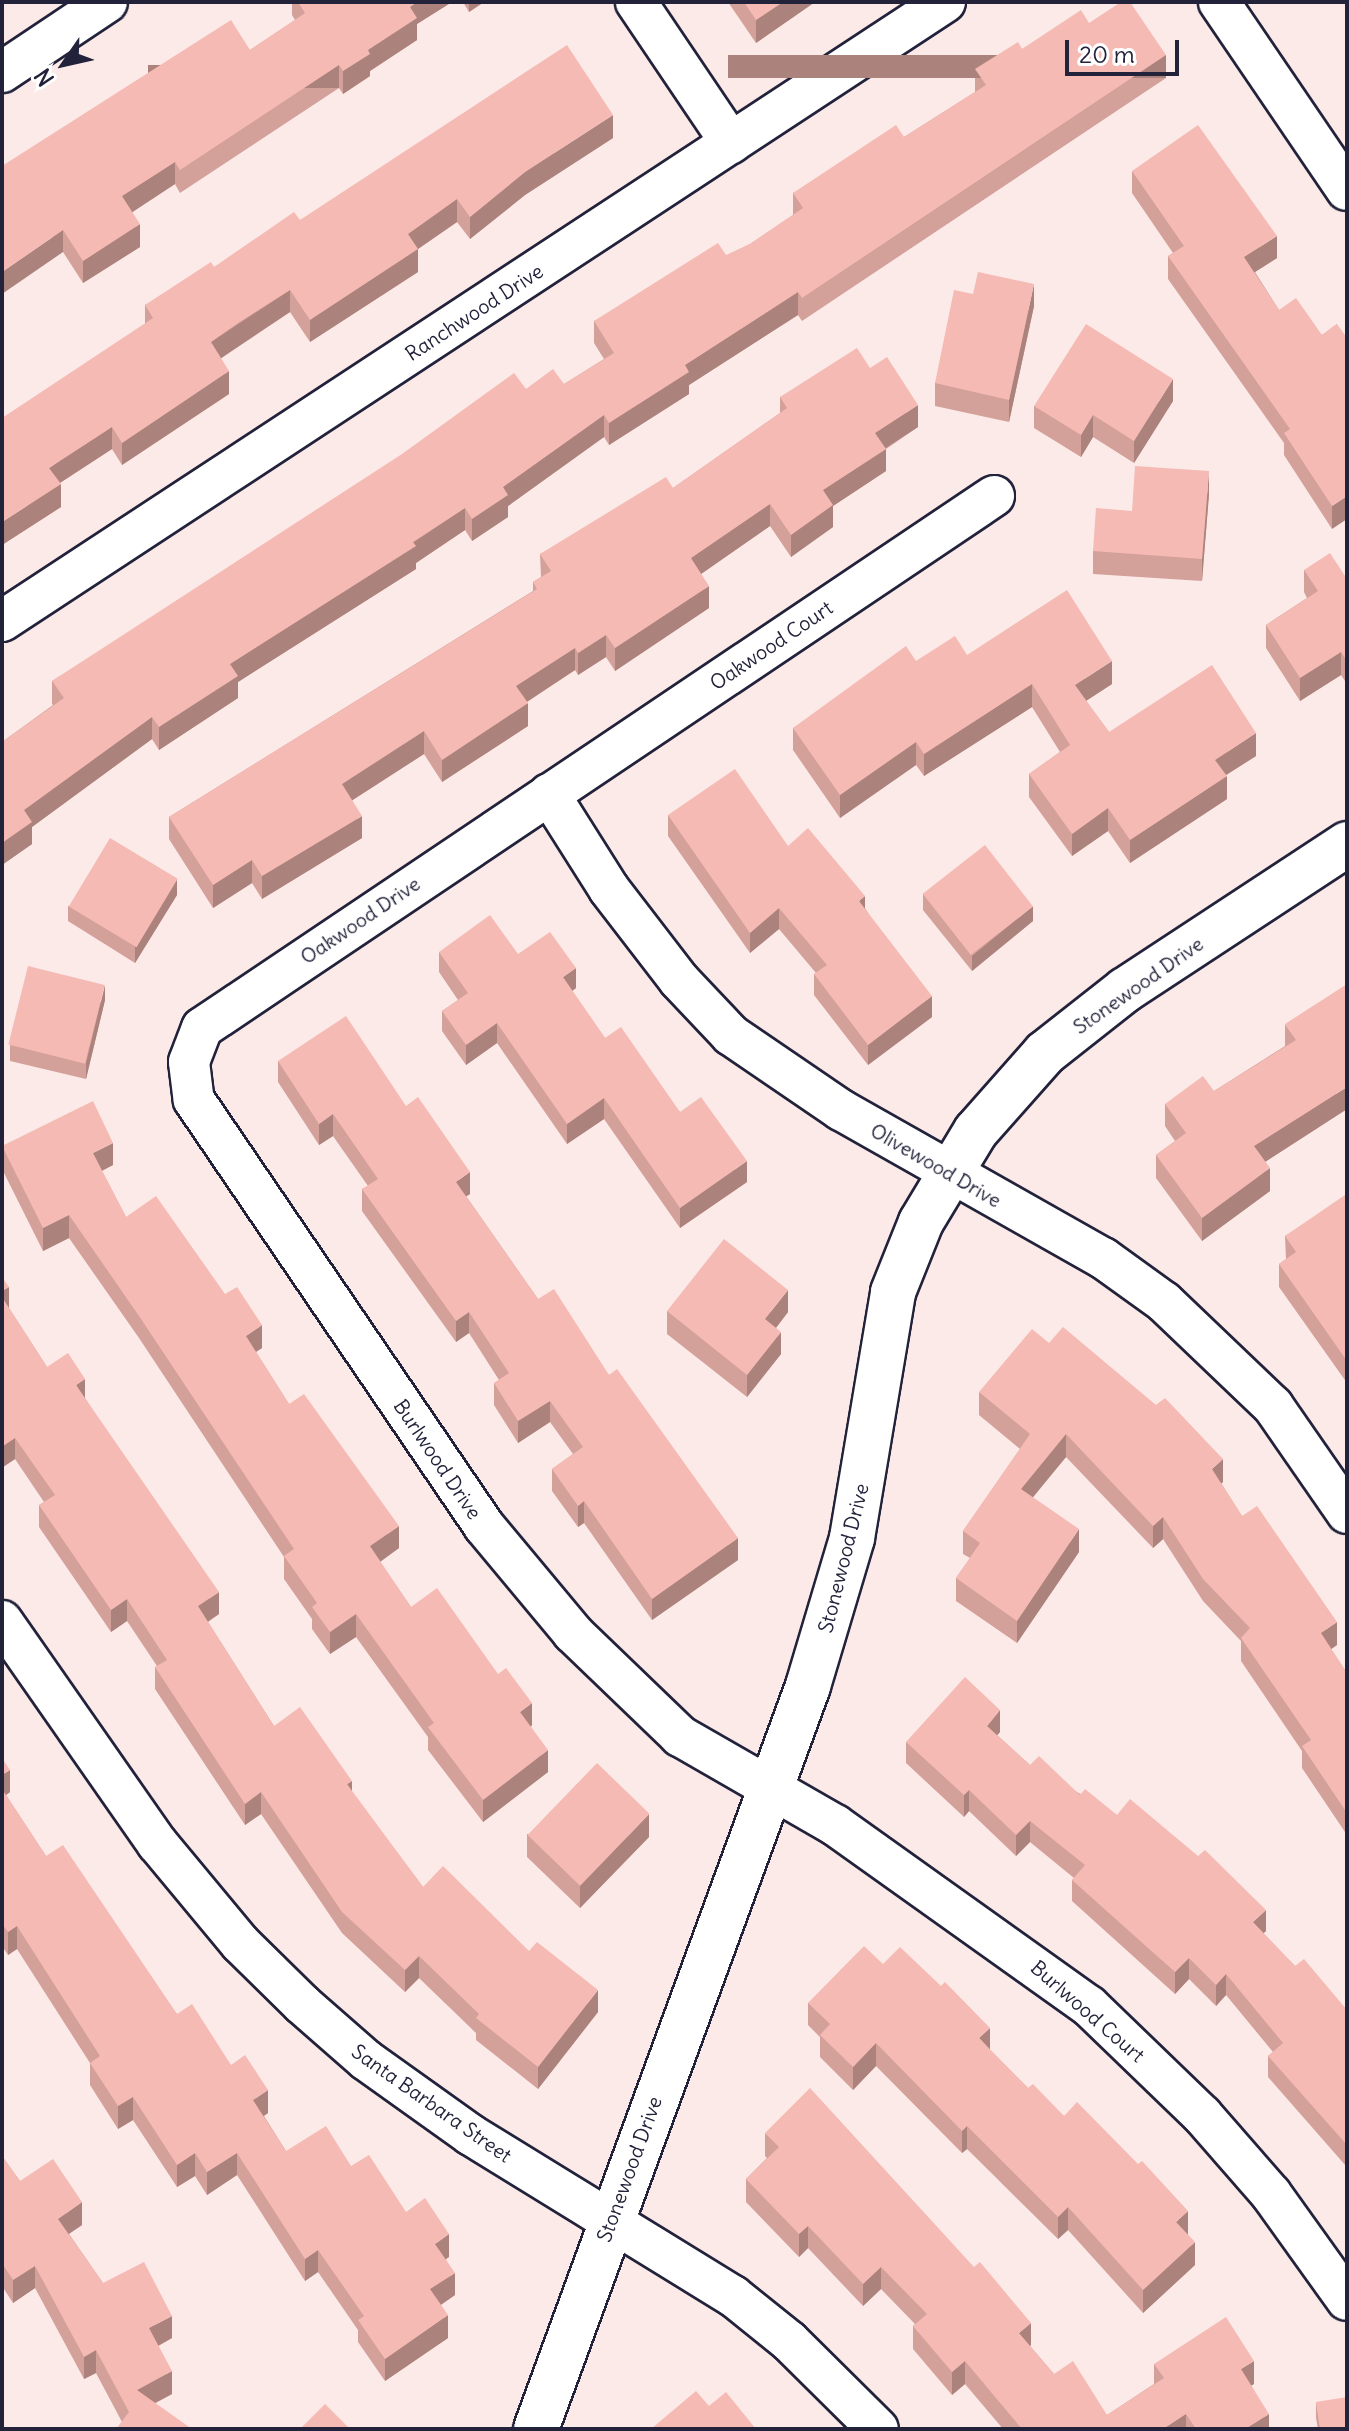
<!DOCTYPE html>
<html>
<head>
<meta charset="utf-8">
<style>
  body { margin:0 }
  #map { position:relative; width:1349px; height:2431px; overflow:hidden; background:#fceae8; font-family:Delius,sans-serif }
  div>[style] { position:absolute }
  .roads { filter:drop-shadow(2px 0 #22223b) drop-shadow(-2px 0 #22223b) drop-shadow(0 2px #22223b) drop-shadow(0 -2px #22223b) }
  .minor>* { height:40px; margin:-20px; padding:0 20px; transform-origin:20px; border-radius:20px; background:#fff }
  .tertiary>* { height:44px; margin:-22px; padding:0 22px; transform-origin:22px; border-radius:22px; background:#fff }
  .wall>* { inset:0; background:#d3a09a }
  .shaded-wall>* { inset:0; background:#ac827d; transform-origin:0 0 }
  .building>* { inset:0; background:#f5bab3; transform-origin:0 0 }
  span { translate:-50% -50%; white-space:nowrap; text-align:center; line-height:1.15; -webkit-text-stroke:8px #fff; paint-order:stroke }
  .street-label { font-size:20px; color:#22223b }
  .frame { position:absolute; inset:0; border:4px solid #22223b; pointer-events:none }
  .north { position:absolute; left:24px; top:24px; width:80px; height:80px; -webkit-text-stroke:6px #fff; paint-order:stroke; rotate:236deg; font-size:22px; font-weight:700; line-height:32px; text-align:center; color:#22223b }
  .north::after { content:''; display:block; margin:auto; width:28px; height:36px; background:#22223b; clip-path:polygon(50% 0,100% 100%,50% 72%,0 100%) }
  .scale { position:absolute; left:1065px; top:40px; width:114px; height:36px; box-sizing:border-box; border:4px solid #22223b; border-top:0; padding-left:10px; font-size:24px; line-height:28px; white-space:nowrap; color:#22223b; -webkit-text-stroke:6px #fff; paint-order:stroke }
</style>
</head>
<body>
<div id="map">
  <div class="roads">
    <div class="minor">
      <i style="left:636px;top:2px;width:170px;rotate:56deg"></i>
      <i style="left:1219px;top:2px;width:227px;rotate:55.8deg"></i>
      <i style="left:2px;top:72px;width:126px;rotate:-33.7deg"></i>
      <i style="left:994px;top:496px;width:954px;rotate:146.11deg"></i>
      <i style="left:202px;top:1028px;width:36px;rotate:111deg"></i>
      <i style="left:189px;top:1062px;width:38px;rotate:83deg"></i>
      <i style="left:194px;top:1100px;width:515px;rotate:55.75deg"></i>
      <i style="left:484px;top:1526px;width:139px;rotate:50.2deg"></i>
      <i style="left:573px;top:1633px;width:149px;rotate:43.9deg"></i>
      <i style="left:680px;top:1736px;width:179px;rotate:29.9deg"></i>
      <i style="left:835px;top:1825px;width:312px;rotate:35.5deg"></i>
      <i style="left:1089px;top:2006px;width:157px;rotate:44deg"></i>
      <i style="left:1202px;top:2115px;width:105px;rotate:48.9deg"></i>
      <i style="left:1271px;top:2194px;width:130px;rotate:54.4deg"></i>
      <i style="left:2px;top:621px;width:1128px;rotate:-33.28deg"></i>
      <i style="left:549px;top:794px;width:112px;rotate:57.7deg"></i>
      <i style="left:609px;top:889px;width:115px;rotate:52.4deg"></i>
      <i style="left:679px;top:980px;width:76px;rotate:46.6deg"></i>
      <i style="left:731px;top:1035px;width:133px;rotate:34.3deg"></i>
      <i style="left:841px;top:1110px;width:301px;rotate:29.5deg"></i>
      <i style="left:1103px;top:1258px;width:75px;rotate:35.8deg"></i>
      <i style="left:1164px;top:1302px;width:151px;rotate:43.7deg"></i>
      <i style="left:1273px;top:1406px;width:130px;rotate:55.3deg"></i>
      <i style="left:2px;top:1621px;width:271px;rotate:55.1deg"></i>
      <i style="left:157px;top:1843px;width:130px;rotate:50.3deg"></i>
      <i style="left:240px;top:1943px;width:87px;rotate:44.5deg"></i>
      <i style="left:302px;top:2004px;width:85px;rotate:41.2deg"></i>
      <i style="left:366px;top:2060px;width:129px;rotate:35.5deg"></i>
      <i style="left:471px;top:2135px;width:308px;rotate:31.6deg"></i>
      <i style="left:733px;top:2296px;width:72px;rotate:38.8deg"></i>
      <i style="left:789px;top:2341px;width:125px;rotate:44.7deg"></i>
    </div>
    <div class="tertiary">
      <i style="left:536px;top:2429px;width:791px;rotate:-69.89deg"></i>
      <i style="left:808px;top:1686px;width:154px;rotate:-73.4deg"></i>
      <i style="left:852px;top:1538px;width:249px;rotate:-80.5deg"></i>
      <i style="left:893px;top:1292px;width:75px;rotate:-68.2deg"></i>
      <i style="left:921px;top:1222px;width:106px;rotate:-58.9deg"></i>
      <i style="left:976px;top:1131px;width:104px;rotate:-48.5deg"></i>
      <i style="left:1045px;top:1053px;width:102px;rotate:-38.2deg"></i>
      <i style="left:1125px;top:990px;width:266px;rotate:-33.3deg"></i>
    </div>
  </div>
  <div class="wall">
    <i style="clip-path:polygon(292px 2px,452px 2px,417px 24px,417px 40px,370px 71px,370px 76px,343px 94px,339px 88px,180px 193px,175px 184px,132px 212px,140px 247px,83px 283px,63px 252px,2px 166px,250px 50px,295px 20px,292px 15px)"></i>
    <i style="clip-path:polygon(463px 2px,484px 2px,469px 12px)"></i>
    <i style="clip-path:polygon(728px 2px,815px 2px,756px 43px)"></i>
    <i style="clip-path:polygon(1089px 23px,1166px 78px,802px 321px,798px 315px,689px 385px,689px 394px,609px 445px,604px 437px,508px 506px,508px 517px,472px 541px,465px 530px,416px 563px,416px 569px,238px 682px,238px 698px,159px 750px,152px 739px,32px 827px,32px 844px,2px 865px,2px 742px,53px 705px,52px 704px,52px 681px,526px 389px,564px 384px,604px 359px,594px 343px,594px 321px,750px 244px,793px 215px,793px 193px,904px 137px,975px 92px,975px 69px,1022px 49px)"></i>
    <i style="clip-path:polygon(613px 138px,525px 195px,470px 239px,457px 222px,418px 249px,418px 272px,310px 342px,290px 312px,238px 346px,221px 358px,229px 394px,122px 465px,112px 449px,60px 483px,61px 507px,2px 545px,145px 324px,145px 305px,300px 220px)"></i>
    <i style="clip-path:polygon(1132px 171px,1277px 258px,1255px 272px,1279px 310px,1322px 335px,1337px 324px,1332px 529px,1284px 455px,1284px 443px,1168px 279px,1168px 256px,1173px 253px,1132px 193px)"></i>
    <i style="clip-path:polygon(1034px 306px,1009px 422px,935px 406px,935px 383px)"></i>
    <i style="clip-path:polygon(870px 368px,918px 427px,886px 449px,886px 471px,833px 506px,833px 527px,791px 557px,770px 526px,701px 574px,709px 608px,615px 671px,606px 657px,578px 675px,575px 670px,527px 702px,528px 726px,442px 782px,424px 754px,352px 800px,362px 838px,262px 899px,252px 883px,213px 908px,169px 839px,169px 817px,533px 591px,533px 582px,541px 577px,540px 554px,673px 488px,780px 413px,780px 397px)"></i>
    <i style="clip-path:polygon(1173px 401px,1134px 463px,1093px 437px,1081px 457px,1034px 428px,1034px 406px)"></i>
    <i style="clip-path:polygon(1209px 494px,1202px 581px,1093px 574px,1093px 551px)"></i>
    <i style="clip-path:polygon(1304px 570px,1347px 579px,1347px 684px,1341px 675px,1300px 701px,1266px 648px,1266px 625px,1307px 598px,1304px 592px)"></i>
    <i style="clip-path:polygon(967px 655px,1112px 684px,1086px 701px,1109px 732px,1256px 756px,1226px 775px,1227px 799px,1130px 863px,1108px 831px,1072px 856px,1029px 797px,1029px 774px,1060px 752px,1032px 707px,924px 776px,916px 765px,840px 818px,793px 750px,793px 728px,916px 661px)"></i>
    <i style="clip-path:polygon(668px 815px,788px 846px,865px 908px,932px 1017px,868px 1065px,814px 995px,814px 974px,816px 973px,779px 929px,750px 953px,668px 836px)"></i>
    <i style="clip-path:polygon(923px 894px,1033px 921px,972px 971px,923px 910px)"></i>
    <i style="clip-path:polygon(177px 895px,135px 963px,68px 921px,68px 906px)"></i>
    <i style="clip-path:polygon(439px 952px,518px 954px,576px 988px,572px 991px,605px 1038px,680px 1112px,747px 1182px,680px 1228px,604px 1119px,567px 1144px,497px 1043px,466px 1065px,442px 1031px,442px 1011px,458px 1000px,439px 972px)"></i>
    <i style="clip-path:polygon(105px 1000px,86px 1079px,10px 1061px,10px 1045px)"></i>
    <i style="clip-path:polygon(1285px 1024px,1347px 1109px,1265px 1162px,1270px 1191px,1202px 1241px,1156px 1178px,1156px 1155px,1175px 1141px,1165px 1126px,1165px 1104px,1214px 1091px,1285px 1046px)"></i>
    <i style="clip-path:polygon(278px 1061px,406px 1106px,470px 1194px,466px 1196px,538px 1299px,609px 1375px,738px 1560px,652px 1620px,584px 1523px,578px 1527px,552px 1491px,552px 1469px,573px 1454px,550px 1422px,518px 1443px,494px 1405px,494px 1383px,499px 1380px,469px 1333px,456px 1342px,362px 1211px,362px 1189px,368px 1186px,333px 1136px,319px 1145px,278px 1082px)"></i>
    <i style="clip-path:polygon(2px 1146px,113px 1165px,102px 1171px,126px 1217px,262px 1348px,256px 1352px,289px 1404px,399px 1548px,380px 1562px,411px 1607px,532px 1725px,531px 1727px,548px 1772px,483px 1822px,428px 1750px,428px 1737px,356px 1637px,330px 1654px,312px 1629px,312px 1619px,284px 1579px,284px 1557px,139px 1338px,69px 1238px,43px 1251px,2px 1169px)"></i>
    <i style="clip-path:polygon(1347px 1197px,1347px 1383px,1279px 1287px,1279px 1264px,1286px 1259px,1285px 1236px)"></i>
    <i style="clip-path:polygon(2px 1277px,9px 1308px,47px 1367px,85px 1398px,219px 1614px,208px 1622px,274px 1726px,352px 1792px,423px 1887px,529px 1951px,598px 2012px,538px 2089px,476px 2040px,476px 2033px,419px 1978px,405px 1992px,342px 1933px,261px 1814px,245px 1825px,155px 1689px,155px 1667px,157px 1666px,127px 1621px,111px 1632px,39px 1527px,39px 1505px,44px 1502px,15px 1459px,3px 1467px,2px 1466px)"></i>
    <i style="clip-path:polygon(667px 1311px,788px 1312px,776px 1328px,781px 1354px,747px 1397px,667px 1334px)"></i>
    <i style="clip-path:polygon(979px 1392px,1223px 1482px,1221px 1483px,1242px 1516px,1337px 1645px,1331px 1649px,1347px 1673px,1347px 1835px,1302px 1768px,1302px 1751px,1241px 1661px,1241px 1641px,1203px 1601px,1163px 1539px,1153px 1548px,1066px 1457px,1032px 1497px,1079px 1552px,1017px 1643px,956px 1601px,956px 1578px,970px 1558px,963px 1554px,963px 1531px,1020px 1449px,979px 1415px)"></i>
    <i style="clip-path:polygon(1000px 1732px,997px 1735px,1030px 1765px,1117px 1815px,1266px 1931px,1263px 1933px,1295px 1966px,1347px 2010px,1346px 2166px,1268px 2077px,1268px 2056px,1273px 2052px,1226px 1995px,1216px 2006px,1189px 1979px,1175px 1994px,1072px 1901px,1072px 1880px,1074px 1878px,1030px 1842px,1016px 1856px,969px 1811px,964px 1817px,906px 1763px,906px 1742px)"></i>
    <i style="clip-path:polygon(2px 1758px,10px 1792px,6px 1795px,46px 1856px,177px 2014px,231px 2065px,268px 2113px,264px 2116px,286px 2151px,351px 2166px,406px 2212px,449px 2257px,446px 2259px,455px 2295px,441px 2305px,448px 2338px,385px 2381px,358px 2342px,358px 2330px,318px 2272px,305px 2281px,237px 2175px,207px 2195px,195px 2176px,177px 2187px,133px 2120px,118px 2129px,90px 2085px,90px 2063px,17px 1949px,8px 1955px,2px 1946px)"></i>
    <i style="clip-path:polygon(527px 1834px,649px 1837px,580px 1908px,527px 1857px)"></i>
    <i style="clip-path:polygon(883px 1964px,990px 2050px,1028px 2088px,1064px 2116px,1188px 2234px,1195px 2265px,1143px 2313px,1068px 2230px,1058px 2239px,967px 2149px,962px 2153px,876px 2066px,853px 2090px,820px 2057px,820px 2037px,808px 2025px,808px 2003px)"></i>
    <i style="clip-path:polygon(765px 2133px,1031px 2345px,1030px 2346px,1054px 2374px,1107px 2415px,1154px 2384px,1154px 2364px,1254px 2384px,1251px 2385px,1269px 2429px,1003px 2429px,965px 2384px,952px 2395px,913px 2349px,913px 2326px,915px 2324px,881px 2289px,863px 2306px,808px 2248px,799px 2257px,746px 2202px,746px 2179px,767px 2158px,765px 2156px)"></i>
    <i style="clip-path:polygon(2px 2156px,20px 2181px,82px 2225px,69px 2234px,103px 2283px,172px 2338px,158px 2346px,172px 2394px,122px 2422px,96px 2373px,84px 2379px,35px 2288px,13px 2303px,2px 2286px)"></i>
    <i style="clip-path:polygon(1316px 2402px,1347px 2429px,1318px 2429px,1316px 2418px)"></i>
  </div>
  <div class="shaded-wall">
    <i style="clip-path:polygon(417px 2px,452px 2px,417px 24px,417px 40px,370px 71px,370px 76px,343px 94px,343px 71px,368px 50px,410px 7px)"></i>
    <i style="clip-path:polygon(469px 2px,484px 2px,469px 12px)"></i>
    <i style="clip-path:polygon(783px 2px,815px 2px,756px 43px,756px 20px)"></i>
    <i style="left:1166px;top:55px;width:23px;height:438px;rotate:90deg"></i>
    <i style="left:339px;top:65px;width:23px;height:191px;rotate:90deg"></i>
    <i style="clip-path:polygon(613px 115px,613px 138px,525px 195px,470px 239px,470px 217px,525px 172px)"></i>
    <i style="clip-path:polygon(175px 162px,175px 184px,122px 219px,122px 196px)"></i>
    <i style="clip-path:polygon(457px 199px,457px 222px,418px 249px,418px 272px,310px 342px,310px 320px,408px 234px)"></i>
    <i style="clip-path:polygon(140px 224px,140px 247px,83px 283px,83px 261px)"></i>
    <i style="clip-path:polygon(63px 230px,63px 252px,2px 294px,2px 272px)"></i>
    <i style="clip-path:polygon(1277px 236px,1277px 258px,1244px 279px,1244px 257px)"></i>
    <i style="clip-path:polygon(1034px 284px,1034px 306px,1009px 422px,1009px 400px)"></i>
    <i style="clip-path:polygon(290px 290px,290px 312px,211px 365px,211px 342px)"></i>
    <i style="clip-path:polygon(798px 292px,798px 315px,689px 385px,689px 394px,609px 445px,609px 423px,685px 365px)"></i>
    <i style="clip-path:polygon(229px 371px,229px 394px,122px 465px,122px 443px)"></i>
    <i style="clip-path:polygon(1173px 379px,1173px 401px,1134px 463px,1134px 441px)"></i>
    <i style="clip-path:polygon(918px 405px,918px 427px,875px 455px,875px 433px)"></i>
    <i style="clip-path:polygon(604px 415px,604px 437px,508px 506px,508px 517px,472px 541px,472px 519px,503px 487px)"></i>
    <i style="clip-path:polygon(1093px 415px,1093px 437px,1081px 457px,1081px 435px)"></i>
    <i style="clip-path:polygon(112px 427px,112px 449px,49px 490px,49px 468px)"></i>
    <i style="clip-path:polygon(886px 449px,886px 471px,833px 506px,833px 527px,791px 557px,791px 535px,823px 490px)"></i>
    <i style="clip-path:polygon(1209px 471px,1209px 494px,1202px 581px,1202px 559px)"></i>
    <i style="clip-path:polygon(61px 484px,61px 507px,2px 545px,2px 522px)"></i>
    <i style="clip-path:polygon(1347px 496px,1347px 519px,1332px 529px,1332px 506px)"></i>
    <i style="clip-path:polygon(770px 504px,770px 526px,691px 581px,691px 558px)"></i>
    <i style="clip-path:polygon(465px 508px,465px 530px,416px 563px,416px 569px,238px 682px,238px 698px,159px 750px,159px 727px,230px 664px)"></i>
    <i style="clip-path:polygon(709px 586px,709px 608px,615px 671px,615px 648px)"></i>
    <i style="clip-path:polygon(606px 635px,606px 657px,578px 675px,578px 653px)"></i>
    <i style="clip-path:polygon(575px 648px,575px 670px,516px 709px,516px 686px)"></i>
    <i style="clip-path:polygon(1341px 652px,1341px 675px,1300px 701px,1300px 678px)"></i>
    <i style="clip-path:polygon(1112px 661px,1112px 684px,1075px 708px,1075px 685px)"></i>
    <i style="clip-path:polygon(1032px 684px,1032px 707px,924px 776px,924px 754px)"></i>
    <i style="clip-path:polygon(528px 703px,528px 726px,442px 782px,442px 760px)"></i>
    <i style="clip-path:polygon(152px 717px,152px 739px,32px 827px,32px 844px,2px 865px,2px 843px,24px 810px)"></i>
    <i style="clip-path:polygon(424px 731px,424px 754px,342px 807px,342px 784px)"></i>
    <i style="clip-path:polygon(1256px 733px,1256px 756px,1215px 782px,1215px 760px)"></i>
    <i style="clip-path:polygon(916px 742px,916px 765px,840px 818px,840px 795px)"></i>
    <i style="clip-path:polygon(1227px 776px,1227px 799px,1130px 863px,1130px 840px)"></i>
    <i style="clip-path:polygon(1108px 808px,1108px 831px,1072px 856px,1072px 834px)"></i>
    <i style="clip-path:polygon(362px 816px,362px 838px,262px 899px,262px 876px)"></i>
    <i style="clip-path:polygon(252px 860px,252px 883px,213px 908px,213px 885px)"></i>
    <i style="clip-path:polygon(177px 879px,177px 895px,135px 963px,135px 947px)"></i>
    <i style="clip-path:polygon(865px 896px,865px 917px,859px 901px)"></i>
    <i style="clip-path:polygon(1033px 906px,1033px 921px,972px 971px,972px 956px)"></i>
    <i style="clip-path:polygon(779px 908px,779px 929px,750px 953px,750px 933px)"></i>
    <i style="clip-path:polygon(576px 968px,576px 988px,563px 998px,563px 977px)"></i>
    <i style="clip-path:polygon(105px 985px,105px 1000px,86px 1079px,86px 1063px)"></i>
    <i style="clip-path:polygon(932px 996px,932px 1017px,868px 1065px,868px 1045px)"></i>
    <i style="clip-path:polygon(497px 1023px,497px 1043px,466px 1065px,466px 1045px)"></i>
    <i style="clip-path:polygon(1347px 1087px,1347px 1109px,1254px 1169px,1254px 1146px)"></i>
    <i style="clip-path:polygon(604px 1098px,604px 1119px,567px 1144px,567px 1124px)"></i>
    <i style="clip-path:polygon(333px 1114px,333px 1136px,319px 1145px,319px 1124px)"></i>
    <i style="clip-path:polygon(113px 1143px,113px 1165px,93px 1175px,93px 1153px)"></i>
    <i style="clip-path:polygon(747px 1161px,747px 1182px,680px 1228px,680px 1208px)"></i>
    <i style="clip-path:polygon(1270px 1168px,1270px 1191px,1202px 1241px,1202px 1218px)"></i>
    <i style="clip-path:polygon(470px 1172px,470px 1194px,456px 1203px,456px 1182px)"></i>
    <i style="clip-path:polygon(69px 1215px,69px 1238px,43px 1251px,43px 1228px)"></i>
    <i style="clip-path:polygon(9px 1287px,9px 1308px,2px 1312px,2px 1291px)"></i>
    <i style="clip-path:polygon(788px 1290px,788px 1312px,765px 1342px,765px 1319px)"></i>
    <i style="clip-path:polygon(469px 1312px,469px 1333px,456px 1342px,456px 1321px)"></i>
    <i style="clip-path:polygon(262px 1325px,262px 1348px,246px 1358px,246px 1336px)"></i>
    <i style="clip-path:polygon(781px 1332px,781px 1354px,747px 1397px,747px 1375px)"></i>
    <i style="clip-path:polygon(85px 1379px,85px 1401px,76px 1385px)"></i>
    <i style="clip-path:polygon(550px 1401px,550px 1422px,518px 1443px,518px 1421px)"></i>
    <i style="clip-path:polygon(1066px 1434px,1066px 1457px,1021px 1512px,1021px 1489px)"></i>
    <i style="clip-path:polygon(15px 1438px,15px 1459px,3px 1467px,3px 1446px)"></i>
    <i style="clip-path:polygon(1223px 1459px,1223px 1482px,1212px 1492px,1212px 1469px)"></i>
    <i style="clip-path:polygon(584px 1501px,584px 1523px,578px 1527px,578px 1506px)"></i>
    <i style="clip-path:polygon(1163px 1517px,1163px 1539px,1153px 1548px,1153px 1526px)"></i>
    <i style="clip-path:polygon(399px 1526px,399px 1548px,370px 1569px,370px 1546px)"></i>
    <i style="clip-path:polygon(1079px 1529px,1079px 1552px,1017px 1643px,1017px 1621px)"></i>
    <i style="clip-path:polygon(738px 1538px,738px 1560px,652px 1620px,652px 1599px)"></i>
    <i style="clip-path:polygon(219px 1592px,219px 1614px,198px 1628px,198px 1606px)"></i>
    <i style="clip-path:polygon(127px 1599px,127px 1621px,111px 1632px,111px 1610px)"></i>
    <i style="clip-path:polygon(356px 1614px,356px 1637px,330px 1654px,330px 1632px)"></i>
    <i style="clip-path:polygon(1337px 1622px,1337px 1645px,1321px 1656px,1321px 1633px)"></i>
    <i style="clip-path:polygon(532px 1703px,532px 1725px,520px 1735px,520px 1712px)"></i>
    <i style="clip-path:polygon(1000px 1710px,1000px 1732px,987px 1747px,987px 1726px)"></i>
    <i style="clip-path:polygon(548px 1750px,548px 1772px,483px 1822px,483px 1800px)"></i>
    <i style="clip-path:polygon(10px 1770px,10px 1792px,2px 1798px,2px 1775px)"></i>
    <i style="clip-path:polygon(352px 1781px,352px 1802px,347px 1784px)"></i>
    <i style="clip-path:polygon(969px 1790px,969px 1811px,964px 1817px,964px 1795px)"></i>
    <i style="clip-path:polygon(261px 1792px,261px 1814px,245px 1825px,245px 1804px)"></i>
    <i style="clip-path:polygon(649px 1814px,649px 1837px,580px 1908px,580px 1886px)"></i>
    <i style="clip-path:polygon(1030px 1821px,1030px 1842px,1016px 1856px,1016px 1835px)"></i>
    <i style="clip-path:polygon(1266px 1910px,1266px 1931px,1253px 1943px,1253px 1922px)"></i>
    <i style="clip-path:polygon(17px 1926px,17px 1949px,8px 1955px,8px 1932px)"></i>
    <i style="clip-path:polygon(419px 1956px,419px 1978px,405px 1992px,405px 1970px)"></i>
    <i style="clip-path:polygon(1189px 1958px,1189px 1979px,1175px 1994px,1175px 1972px)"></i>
    <i style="clip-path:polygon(1226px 1974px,1226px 1995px,1216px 2006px,1216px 1985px)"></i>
    <i style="clip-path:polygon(598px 1990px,598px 2012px,538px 2089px,538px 2067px)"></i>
    <i style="clip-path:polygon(990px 2028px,990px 2050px,979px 2038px)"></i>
    <i style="clip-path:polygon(876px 2043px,876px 2066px,853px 2090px,853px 2067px)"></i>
    <i style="clip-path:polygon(268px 2090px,268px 2113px,253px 2123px,253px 2100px)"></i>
    <i style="clip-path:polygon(133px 2097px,133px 2120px,118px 2129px,118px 2106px)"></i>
    <i style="clip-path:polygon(967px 2126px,967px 2149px,962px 2153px,962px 2131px)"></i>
    <i style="clip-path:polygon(195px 2153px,195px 2176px,177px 2187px,177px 2165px)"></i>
    <i style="clip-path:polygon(237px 2153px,237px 2175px,207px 2195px,207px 2172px)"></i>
    <i style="clip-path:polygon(82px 2202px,82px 2225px,58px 2241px,58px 2219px)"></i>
    <i style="clip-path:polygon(1068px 2207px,1068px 2230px,1058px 2239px,1058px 2217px)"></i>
    <i style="clip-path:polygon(1188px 2211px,1188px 2234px,1176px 2244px,1176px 2222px)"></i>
    <i style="clip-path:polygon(808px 2226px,808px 2248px,799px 2257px,799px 2234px)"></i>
    <i style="clip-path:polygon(449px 2234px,449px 2257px,435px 2266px,435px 2244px)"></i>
    <i style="clip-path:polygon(1195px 2242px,1195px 2265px,1143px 2313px,1143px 2290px)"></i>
    <i style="clip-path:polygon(318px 2250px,318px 2272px,305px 2281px,305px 2259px)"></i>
    <i style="clip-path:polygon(35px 2266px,35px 2288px,13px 2303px,13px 2280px)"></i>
    <i style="clip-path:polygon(881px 2267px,881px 2289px,863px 2306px,863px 2284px)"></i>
    <i style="clip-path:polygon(455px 2273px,455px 2295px,430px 2312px,430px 2289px)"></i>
    <i style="clip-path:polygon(448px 2315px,448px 2338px,385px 2381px,385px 2359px)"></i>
    <i style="clip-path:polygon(172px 2316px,172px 2338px,149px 2351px,149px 2328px)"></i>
    <i style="clip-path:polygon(1031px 2323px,1031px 2345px,1019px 2356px,1019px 2333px)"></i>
    <i style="clip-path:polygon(96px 2350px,96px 2373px,84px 2379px,84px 2357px)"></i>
    <i style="clip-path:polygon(965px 2361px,965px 2384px,952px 2395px,952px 2372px)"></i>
    <i style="clip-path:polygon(1254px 2361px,1254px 2384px,1241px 2392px,1241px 2369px)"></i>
    <i style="clip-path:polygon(172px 2371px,172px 2394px,137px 2412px,137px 2390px)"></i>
    <i style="clip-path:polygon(1186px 2414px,1186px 2429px,1163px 2429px)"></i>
    <i style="clip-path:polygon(1269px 2414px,1269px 2429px,1245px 2429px)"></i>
  </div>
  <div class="building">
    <i style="clip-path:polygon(298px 2px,417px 2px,410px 7px,417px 18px,368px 50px,370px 54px,343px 71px,339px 65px,180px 170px,175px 162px,122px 196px,140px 224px,83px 261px,63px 230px,2px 272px,2px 166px,231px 20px,250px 50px,305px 13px)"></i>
    <i style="clip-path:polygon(744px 2px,783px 2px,756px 20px)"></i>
    <i style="clip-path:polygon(1121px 2px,1130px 2px,1166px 55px,802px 298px,798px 292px,685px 365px,689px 372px,609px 423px,604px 415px,503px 487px,508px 495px,472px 519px,465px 508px,413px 542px,416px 546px,230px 664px,238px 676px,159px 727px,152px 717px,24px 810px,32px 822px,2px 843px,2px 742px,64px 698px,52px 681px,402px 454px,514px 373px,526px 389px,553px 369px,564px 384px,614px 353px,594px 321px,718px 243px,726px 255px,750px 244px,803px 208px,793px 193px,896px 125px,904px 137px,986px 85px,975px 69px,1018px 42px,1022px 49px,1081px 10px,1089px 23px)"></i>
    <i style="clip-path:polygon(567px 45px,613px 115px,525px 172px,470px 217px,457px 199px,408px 234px,418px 249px,310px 320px,290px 290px,238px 323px,211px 342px,229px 371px,122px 443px,112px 427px,49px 468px,61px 484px,2px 522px,2px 418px,153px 318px,145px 305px,211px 262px,214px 267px,294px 212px,300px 220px)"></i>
    <i style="clip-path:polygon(1198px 125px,1277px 236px,1244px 257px,1279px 310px,1296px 298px,1322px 335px,1337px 324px,1347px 338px,1347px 496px,1332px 506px,1284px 433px,1290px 429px,1168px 256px,1184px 246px,1132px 171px)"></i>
    <i style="clip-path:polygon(978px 272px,1034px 284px,1009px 400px,935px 383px,954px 290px,973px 294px)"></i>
    <i style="clip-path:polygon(1086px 324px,1173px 379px,1134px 441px,1093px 415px,1081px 435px,1034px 406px)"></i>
    <i style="clip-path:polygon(857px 348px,870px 368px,887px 357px,918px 405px,875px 433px,886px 449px,823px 490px,833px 505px,791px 535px,770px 504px,691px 558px,709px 586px,615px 648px,606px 635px,578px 653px,575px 648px,516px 686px,528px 703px,442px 760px,424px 731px,342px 784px,362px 816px,262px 876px,252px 860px,213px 885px,169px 817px,537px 589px,533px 582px,551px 571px,540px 554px,666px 477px,673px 488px,787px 408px,780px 397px)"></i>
    <i style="clip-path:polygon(1135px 466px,1209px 471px,1202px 559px,1093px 551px,1096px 508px,1132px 511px)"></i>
    <i style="clip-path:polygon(1330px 553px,1347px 579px,1347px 661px,1341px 652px,1300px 678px,1266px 625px,1318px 591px,1304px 570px)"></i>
    <i style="clip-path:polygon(1067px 590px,1112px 661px,1075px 685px,1109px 732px,1212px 665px,1256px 733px,1215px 760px,1227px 776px,1130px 840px,1108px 808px,1072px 834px,1029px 774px,1070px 745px,1032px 684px,924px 754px,916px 742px,840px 795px,793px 728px,906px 646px,916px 661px,955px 636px,967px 655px)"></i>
    <i style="clip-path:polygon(735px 769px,788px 846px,808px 828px,865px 896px,859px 901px,932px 996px,868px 1045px,814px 974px,827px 965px,779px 908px,750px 933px,668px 815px)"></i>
    <i style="left:110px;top:838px;width:79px;height:80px;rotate:31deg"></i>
    <i style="left:985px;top:845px;width:78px;height:79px;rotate:52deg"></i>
    <i style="clip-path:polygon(490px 915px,518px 954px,550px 932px,576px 968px,563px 977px,605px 1038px,621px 1027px,680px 1112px,701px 1097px,747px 1161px,680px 1208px,604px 1098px,567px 1124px,497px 1023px,466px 1045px,442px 1011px,468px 993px,439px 952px)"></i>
    <i style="left:28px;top:966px;width:79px;height:81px;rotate:14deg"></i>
    <i style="clip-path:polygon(1347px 984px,1347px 1087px,1254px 1146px,1270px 1168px,1202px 1218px,1156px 1155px,1186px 1133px,1165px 1104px,1203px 1076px,1214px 1091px,1296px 1040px,1285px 1024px)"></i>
    <i style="clip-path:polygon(346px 1016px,406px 1106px,418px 1097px,470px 1172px,456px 1182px,538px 1299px,554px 1289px,609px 1375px,617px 1369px,738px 1538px,652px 1599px,584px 1501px,578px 1506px,552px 1469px,583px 1447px,550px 1401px,518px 1421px,494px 1383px,509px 1373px,469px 1312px,456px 1321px,362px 1189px,378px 1179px,333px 1114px,319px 1124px,278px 1061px)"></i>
    <i style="clip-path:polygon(93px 1101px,113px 1143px,93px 1153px,126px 1217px,156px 1196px,225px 1294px,237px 1287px,262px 1325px,246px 1336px,289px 1404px,304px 1394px,399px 1526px,370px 1546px,411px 1607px,437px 1588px,498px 1674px,506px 1668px,532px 1703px,520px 1712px,548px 1750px,483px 1800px,428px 1727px,434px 1723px,356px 1614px,330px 1632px,312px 1607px,317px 1603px,284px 1556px,294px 1549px,139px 1316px,69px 1215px,43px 1228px,2px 1146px)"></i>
    <i style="clip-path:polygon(1345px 1195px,1347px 1197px,1347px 1361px,1279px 1264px,1296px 1252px,1285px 1236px)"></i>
    <i style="clip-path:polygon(724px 1239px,788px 1290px,765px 1319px,781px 1332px,747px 1375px,667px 1311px)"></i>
    <i style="clip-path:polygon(2px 1277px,9px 1287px,2px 1291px)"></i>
    <i style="clip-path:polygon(2px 1297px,47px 1367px,68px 1353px,85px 1379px,76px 1385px,219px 1592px,198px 1606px,274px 1726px,300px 1707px,352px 1781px,347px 1784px,423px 1887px,443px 1866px,529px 1951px,537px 1942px,598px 1990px,538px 2067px,476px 2018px,479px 2014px,419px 1956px,405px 1970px,342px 1912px,261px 1792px,245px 1804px,155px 1667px,167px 1660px,127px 1599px,111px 1610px,39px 1505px,55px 1495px,15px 1438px,3px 1446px,2px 1445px)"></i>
    <i style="clip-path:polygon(1063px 1327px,1156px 1405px,1165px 1398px,1223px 1459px,1212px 1469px,1242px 1516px,1257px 1506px,1337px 1622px,1321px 1633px,1347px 1673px,1347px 1813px,1302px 1746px,1311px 1740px,1241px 1638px,1250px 1628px,1203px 1579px,1163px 1517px,1153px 1526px,1066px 1434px,1021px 1489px,1079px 1529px,1017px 1621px,956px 1578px,980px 1543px,963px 1531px,1030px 1434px,979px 1392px,1032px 1329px,1049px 1343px)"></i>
    <i style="clip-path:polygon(965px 1677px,1000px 1710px,987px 1726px,1030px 1765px,1039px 1756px,1080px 1795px,1085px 1789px,1117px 1815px,1130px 1799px,1198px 1856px,1205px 1850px,1266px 1910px,1253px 1922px,1295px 1966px,1304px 1959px,1347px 2010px,1347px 2145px,1268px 2056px,1283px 2043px,1226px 1974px,1216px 1985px,1189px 1958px,1175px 1972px,1072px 1880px,1085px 1865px,1030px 1821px,1016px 1835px,969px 1790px,964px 1795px,906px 1742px)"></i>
    <i style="clip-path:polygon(2px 1758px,10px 1770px,2px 1775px)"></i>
    <i style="left:597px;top:1763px;width:73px;height:100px;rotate:44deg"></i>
    <i style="clip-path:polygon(2px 1789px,46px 1856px,63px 1845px,177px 2014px,192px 2004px,231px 2065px,245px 2055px,268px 2090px,253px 2100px,286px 2151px,326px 2126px,351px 2166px,369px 2155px,406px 2212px,425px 2198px,449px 2234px,435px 2244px,455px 2273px,430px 2289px,448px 2315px,385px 2359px,358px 2320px,364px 2316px,318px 2250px,305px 2259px,237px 2153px,207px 2172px,195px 2153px,177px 2165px,133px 2097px,118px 2106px,90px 2063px,100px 2056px,17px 1926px,8px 1932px,2px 1924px)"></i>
    <i style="clip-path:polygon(864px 1946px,883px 1964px,900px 1947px,941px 1986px,945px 1982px,990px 2028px,979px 2038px,1028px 2088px,1033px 2084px,1064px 2116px,1077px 2102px,1138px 2164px,1142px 2161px,1188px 2211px,1176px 2222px,1195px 2242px,1143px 2290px,1068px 2207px,1058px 2217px,967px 2126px,962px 2131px,876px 2043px,853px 2067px,820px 2035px,830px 2024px,808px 2003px)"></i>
    <i style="clip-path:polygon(810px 2088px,974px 2267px,980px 2262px,1031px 2323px,1019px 2333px,1054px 2374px,1073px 2361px,1107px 2415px,1164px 2378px,1154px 2364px,1226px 2317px,1254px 2361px,1241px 2369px,1269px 2414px,1245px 2429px,1196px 2429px,1186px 2414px,1163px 2429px,1022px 2429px,965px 2361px,952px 2372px,913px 2326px,927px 2314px,881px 2267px,863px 2284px,808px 2226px,799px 2234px,746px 2179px,779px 2147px,765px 2133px)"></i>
    <i style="clip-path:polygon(2px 2156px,20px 2181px,53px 2159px,82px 2202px,58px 2219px,103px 2283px,144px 2262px,172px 2316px,149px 2328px,172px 2371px,137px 2390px,192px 2429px,116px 2429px,129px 2412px,96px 2350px,84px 2357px,35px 2266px,13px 2280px,2px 2263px)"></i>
    <i style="clip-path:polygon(696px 2391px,709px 2406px,726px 2392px,756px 2429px,651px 2429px)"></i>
    <i style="clip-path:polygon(1347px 2397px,1347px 2429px,1320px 2429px,1316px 2402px)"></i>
    <i style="clip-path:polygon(325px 2404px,350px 2429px,300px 2429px)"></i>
  </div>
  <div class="street-label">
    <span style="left:474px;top:312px;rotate:-33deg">Ranchwood Drive</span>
    <span style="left:771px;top:645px;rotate:-34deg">Oakwood Court</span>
    <span style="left:360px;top:920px;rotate:-34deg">Oakwood Drive</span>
    <span style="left:1138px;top:985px;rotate:-35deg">Stonewood Drive</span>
    <span style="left:936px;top:1165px;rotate:30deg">Olivewood Drive</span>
    <span style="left:438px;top:1459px;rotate:56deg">Burlwood Drive</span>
    <span style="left:843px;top:1558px;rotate:-76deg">Stonewood Drive</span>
    <span style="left:1088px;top:2011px;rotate:41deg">Burlwood Court</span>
    <span style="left:432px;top:2103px;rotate:35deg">Santa Barbara Street</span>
    <span style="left:629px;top:2169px;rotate:-70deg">Stonewood Drive</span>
  </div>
  <div class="frame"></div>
  <div class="north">N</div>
  <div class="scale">20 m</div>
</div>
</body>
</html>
